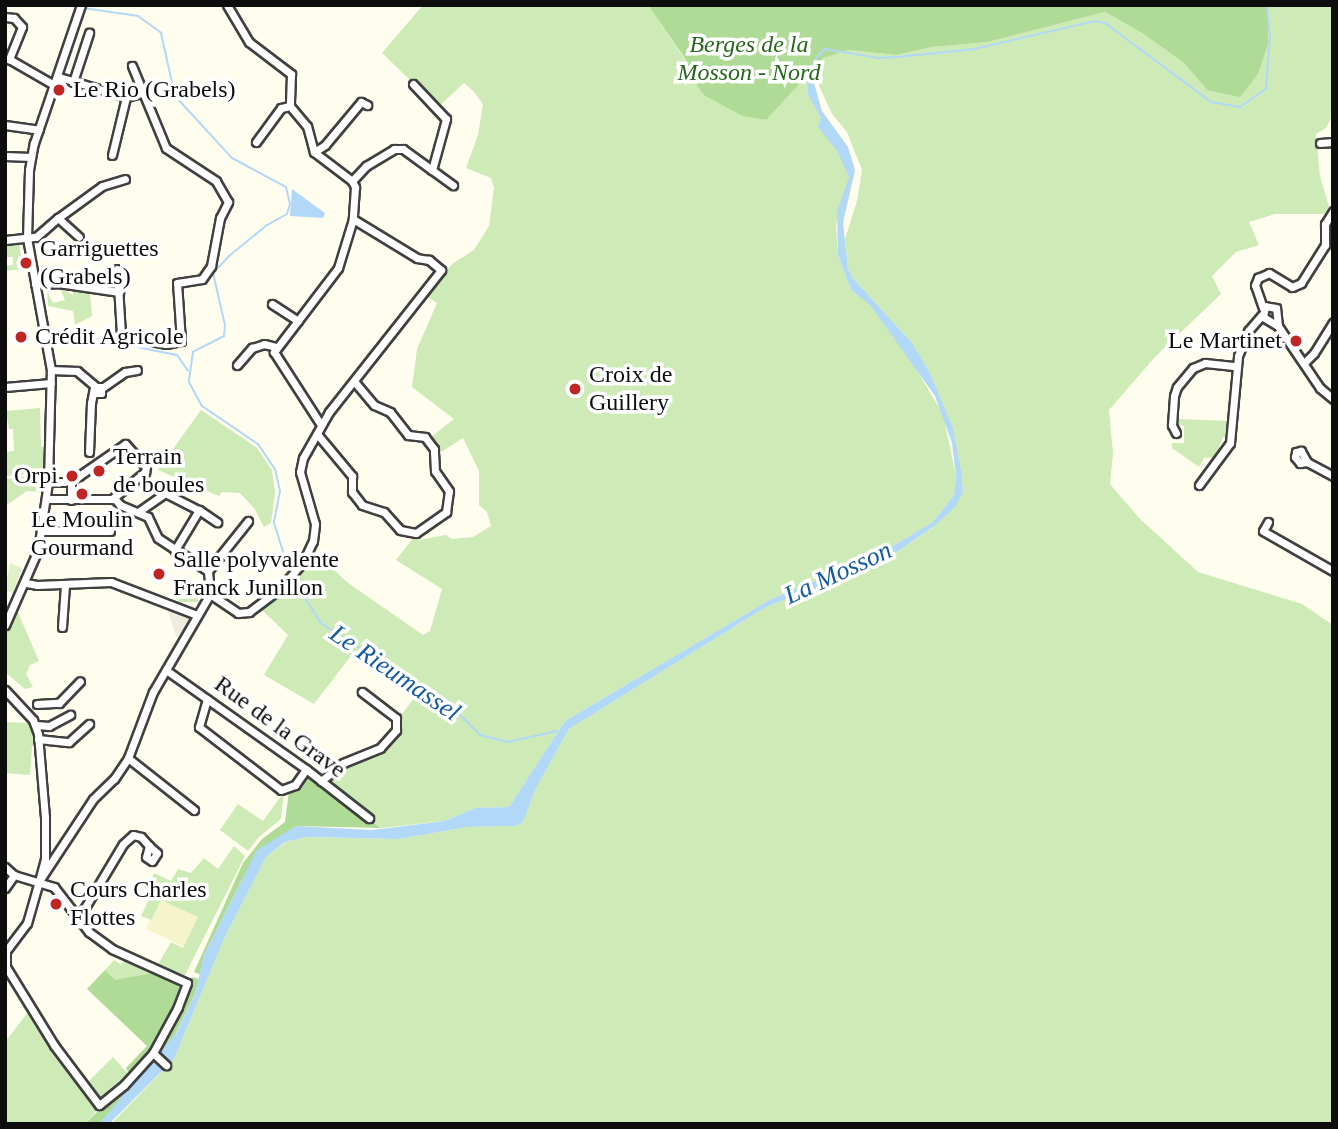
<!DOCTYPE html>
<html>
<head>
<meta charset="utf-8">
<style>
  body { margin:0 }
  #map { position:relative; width:1338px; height:1129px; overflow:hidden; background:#fffded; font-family:Georgia,serif }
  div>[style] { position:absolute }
  .farmland>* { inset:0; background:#f5f4cd; transform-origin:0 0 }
  .green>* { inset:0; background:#ceeab7 }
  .forest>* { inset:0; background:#b0db96 }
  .pitch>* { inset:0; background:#e0f1c9 }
  .plaza>* { inset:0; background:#efebdd }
  .water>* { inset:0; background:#b2d8f7 }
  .stream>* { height:2px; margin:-1px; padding:0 1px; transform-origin:1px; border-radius:1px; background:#b2d8f7 }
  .roads { filter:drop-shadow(2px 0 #404040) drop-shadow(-2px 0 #404040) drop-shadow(0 2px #404040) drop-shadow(0 -2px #404040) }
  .minor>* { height:7px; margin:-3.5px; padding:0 3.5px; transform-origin:3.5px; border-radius:3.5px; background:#fff }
  .dots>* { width:19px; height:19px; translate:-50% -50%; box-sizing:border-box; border:4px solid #fff; border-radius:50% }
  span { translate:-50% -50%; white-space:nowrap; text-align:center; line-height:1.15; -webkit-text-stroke:7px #fff; paint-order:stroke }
  .park-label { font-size:24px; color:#27661d; font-style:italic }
  .poi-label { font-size:24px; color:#0d0d0d }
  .left { translate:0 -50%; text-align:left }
  .right { translate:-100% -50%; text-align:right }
  .street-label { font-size:24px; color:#0d0d0d }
  .water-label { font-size:26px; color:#155aa1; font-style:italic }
  .frame { position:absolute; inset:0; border:7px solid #0d0d0d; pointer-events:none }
</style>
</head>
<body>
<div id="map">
  <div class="farmland">
    <i style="left:160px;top:899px;width:42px;height:33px;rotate:25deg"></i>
  </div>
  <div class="green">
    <i style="clip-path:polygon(423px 5px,648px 5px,682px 55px,705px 96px,742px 116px,765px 120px,807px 73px,823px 57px,850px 50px,896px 55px,932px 47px,988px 42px,1105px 12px,1142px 33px,1184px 63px,1207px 90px,1268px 44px,1268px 5px,1333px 5px,1333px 114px,1326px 128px,1316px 134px,1320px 176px,1329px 207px,1324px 214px,1275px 214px,1249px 222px,1259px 245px,1236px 252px,1212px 276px,1221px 294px,1155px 357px,1109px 410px,1113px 453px,1110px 484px,1139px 518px,1198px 572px,1302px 604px,1333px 625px,1333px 1124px,111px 1124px,174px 1059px,224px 939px,266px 857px,286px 842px,307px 837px,399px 839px,467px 827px,516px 826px,523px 822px,536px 788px,569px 729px,766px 607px,884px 561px,932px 528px,963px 492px,953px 428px,931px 375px,913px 344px,852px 277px,848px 268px,845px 239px,857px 201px,862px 170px,847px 132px,832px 114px,819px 86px,818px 72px,807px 73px,812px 99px,848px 169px,849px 177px,836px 225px,838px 255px,851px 290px,874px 307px,904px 349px,943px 414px,956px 476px,954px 495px,933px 522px,876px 556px,771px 599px,565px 721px,509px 807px,475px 808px,445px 821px,381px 828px,321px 777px,334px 765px,379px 745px,417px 694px,354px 652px,314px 704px,264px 675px,288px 635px,261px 609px,319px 556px,348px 583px,423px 635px,430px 631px,442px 589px,396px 560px,414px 537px,419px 540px,446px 535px,452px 539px,473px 537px,491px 526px,487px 512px,479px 505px,479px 471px,463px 438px,441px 452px,431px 437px,454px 419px,412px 387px,417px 349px,437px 303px,426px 296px,452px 264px,474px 250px,489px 226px,494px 188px,491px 178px,466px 168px,478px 135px,483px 104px,474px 92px,464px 83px,438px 107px,382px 53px)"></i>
    <i style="clip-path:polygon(5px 243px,19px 243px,23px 269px,5px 271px,5px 266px,13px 265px,13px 257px,5px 257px)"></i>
    <i style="clip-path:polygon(47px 287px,51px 287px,49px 296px,53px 303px,65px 300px,60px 288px,73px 295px,73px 291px,90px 293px,92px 316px,75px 325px,73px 311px,48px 306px)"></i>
    <i style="clip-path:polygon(40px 408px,41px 447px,45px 447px,44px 472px,5px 476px,5px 452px,14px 451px,13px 429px,9px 429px,6px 411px)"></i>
    <i style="clip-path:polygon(201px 410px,256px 447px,272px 470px,275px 493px,271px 523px,264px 527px,254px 508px,240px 493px,222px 492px,219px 496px,158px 470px)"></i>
    <i style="clip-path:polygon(1177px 419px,1228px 421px,1226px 437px,1223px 437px,1219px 447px,1223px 449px,1218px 457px,1204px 458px,1199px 467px,1172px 448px,1172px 443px,1184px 443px,1184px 426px,1178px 424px)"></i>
    <i style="clip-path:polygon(44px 474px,42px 492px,27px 491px,5px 506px,5px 479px)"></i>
    <i style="clip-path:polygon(191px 581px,202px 587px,197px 602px,178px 602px,179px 599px,187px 598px,186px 586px)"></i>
    <i style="clip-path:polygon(17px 610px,39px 661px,30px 665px,26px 674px,33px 687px,25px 689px,5px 672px,5px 635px)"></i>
    <i style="clip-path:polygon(5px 722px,31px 723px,36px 745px,32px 746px,30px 775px,5px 773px)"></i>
    <i style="clip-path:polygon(284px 792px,281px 819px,259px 837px,248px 851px,220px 830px,238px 804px,263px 821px)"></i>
    <i style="clip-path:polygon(234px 846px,245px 856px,185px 975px,156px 968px,171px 942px,183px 948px,198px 917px,161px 900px,151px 920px,141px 916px,152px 893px,148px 888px,154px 873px,171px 881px,178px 869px,191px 873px,204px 858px,218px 869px)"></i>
    <i style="clip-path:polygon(125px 959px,153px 973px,115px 981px,105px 970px,114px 960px,121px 965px)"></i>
    <i style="clip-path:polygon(29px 1011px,99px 1108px,85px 1124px,5px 1124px,5px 1042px)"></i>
    <i style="clip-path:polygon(113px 1057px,130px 1076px,100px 1101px,86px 1084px)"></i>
  </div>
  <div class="forest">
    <i style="clip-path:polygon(648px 5px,1268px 5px,1268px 44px,1258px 74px,1240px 97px,1207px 90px,1184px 63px,1142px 33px,1105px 12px,988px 42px,932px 47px,896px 55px,849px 50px,823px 58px,766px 120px,742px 116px,705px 96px,698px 87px,684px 57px)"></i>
    <i style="clip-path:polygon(307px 773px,381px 828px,296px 826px,244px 876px,204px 955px,202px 975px,194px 972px,243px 863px,262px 839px,285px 822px,289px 791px,296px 788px)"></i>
    <i style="clip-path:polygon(105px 970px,115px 980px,153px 973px,171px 978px,179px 987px,178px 1003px,151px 1050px,130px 1076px,126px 1068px,147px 1046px,87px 989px)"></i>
    <i style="clip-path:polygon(192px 977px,199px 979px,195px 994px,176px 1033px,160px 1056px,156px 1053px,176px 1021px)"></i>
    <i style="clip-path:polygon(153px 1056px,156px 1060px,99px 1124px,85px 1124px)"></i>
  </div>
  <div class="pitch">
    <i style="clip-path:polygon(10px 563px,22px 568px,13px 593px,5px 590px)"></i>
  </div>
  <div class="plaza">
    <i style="clip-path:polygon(167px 609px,187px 615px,190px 620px,177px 638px)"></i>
  </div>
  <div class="water">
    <i style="clip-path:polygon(818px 72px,814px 83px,822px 111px,848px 147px,855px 170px,843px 223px,848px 268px,852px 277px,913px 344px,931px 375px,953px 428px,961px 471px,963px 492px,956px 506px,933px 527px,884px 561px,766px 607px,569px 729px,536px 788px,523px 822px,516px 826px,467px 827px,399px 839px,307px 837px,285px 842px,266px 857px,224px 939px,174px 1059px,109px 1124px,99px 1124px,177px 1032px,195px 994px,204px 955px,257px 850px,296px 826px,372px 830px,445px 821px,475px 808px,509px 807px,565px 721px,771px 599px,876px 556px,933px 522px,954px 495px,956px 476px,952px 443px,935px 396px,870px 305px,851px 290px,838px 255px,837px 212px,849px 177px,837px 151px,818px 127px,821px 118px,808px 95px,807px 73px)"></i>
    <i style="clip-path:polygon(292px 189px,325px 213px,323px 218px,290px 216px)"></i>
  </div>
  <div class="stream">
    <i style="left:65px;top:5px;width:12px;rotate:9deg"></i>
    <i style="left:83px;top:8px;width:56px;rotate:8.3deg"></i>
    <i style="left:138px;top:16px;width:29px;rotate:36deg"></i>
    <i style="left:161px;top:33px;width:65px;rotate:77.5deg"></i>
    <i style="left:175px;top:96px;width:84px;rotate:47.4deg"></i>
    <i style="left:232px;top:158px;width:61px;rotate:28.2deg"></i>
    <i style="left:286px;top:187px;width:17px;rotate:77deg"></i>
    <i style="left:290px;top:204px;width:10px;rotate:107deg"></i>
    <i style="left:287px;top:214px;width:23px;rotate:151deg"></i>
    <i style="left:267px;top:225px;width:49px;rotate:140.8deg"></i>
    <i style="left:229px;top:256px;width:23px;rotate:133deg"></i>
    <i style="left:213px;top:273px;width:53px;rotate:77deg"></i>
    <i style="left:225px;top:325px;width:11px;rotate:95deg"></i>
    <i style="left:224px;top:336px;width:35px;rotate:153deg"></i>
    <i style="left:193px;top:352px;width:30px;rotate:98deg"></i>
    <i style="left:189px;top:382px;width:27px;rotate:62deg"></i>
    <i style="left:202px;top:406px;width:68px;rotate:34.2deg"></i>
    <i style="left:258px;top:444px;width:30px;rotate:56deg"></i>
    <i style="left:275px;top:469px;width:23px;rotate:77deg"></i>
    <i style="left:280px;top:491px;width:33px;rotate:101deg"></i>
    <i style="left:274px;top:523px;width:53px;rotate:72.6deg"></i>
    <i style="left:810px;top:75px;width:18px;rotate:-71deg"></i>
    <i style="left:816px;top:58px;width:13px;rotate:-45deg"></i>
    <i style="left:825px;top:49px;width:54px;rotate:9.6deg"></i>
    <i style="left:878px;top:58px;width:19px;rotate:-3deg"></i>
    <i style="left:897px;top:57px;width:77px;rotate:-5.9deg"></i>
    <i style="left:974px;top:49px;width:124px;rotate:-13deg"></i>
    <i style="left:1095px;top:21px;width:10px;rotate:11deg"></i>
    <i style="left:1105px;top:23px;width:132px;rotate:36.7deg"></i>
    <i style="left:1211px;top:102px;width:29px;rotate:10deg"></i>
    <i style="left:1240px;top:107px;width:32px;rotate:-35deg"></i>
    <i style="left:1266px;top:89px;width:53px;rotate:-85.7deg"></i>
    <i style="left:1270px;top:36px;width:31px;rotate:-96deg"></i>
    <i style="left:53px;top:330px;width:126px;rotate:11.4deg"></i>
    <i style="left:177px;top:355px;width:19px;rotate:55deg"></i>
    <i style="left:293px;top:579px;width:52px;rotate:57.5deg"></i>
    <i style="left:321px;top:623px;width:156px;rotate:32.7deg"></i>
    <i style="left:452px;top:707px;width:40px;rotate:45deg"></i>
    <i style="left:480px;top:735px;width:29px;rotate:14deg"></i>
    <i style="left:508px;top:742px;width:50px;rotate:-12.7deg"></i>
  </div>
  <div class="roads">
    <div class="minor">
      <i style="left:227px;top:5px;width:43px;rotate:59.3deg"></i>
      <i style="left:249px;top:42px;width:53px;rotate:37.3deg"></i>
      <i style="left:291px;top:74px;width:32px;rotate:92deg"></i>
      <i style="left:5px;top:17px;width:9px;rotate:6deg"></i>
      <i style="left:14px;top:18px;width:12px;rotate:48deg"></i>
      <i style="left:22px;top:27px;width:35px;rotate:112deg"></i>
      <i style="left:9px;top:59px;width:54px;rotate:29.9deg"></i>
      <i style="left:59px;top:77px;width:70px;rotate:16.6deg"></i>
      <i style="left:126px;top:97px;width:16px;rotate:-15deg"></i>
      <i style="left:73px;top:82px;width:52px;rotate:-71.9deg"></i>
      <i style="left:290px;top:106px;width:26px;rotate:50deg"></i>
      <i style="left:307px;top:126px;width:27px;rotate:75deg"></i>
      <i style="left:314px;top:152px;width:48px;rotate:37.3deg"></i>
      <i style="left:352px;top:181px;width:7px;rotate:63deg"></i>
      <i style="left:355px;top:187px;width:32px;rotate:94deg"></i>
      <i style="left:353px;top:219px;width:51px;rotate:107deg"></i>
      <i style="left:338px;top:268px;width:106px;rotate:127.3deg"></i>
      <i style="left:274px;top:352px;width:87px;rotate:57.2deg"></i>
      <i style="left:5px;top:125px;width:34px;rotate:8deg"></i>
      <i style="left:256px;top:142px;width:42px;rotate:-53.7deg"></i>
      <i style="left:281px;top:108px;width:9px;rotate:-13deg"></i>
      <i style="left:1320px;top:143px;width:13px;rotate:-4deg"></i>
      <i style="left:314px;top:152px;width:13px;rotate:-32deg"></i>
      <i style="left:325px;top:145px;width:56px;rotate:-50.1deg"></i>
      <i style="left:361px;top:102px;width:7px;rotate:27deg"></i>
      <i style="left:112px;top:155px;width:60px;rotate:-76.4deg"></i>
      <i style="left:5px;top:156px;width:26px;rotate:2deg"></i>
      <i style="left:432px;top:170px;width:26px;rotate:36deg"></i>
      <i style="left:352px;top:181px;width:21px;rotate:-47deg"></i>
      <i style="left:366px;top:166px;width:33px;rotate:-31deg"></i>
      <i style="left:394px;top:149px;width:9px"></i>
      <i style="left:403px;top:149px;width:36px;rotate:36deg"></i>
      <i style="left:432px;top:170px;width:53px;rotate:-74.6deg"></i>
      <i style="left:446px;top:119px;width:48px;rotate:-133.3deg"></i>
      <i style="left:58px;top:218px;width:54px;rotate:-36deg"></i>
      <i style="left:102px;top:186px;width:24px;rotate:-17deg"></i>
      <i style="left:5px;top:240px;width:31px;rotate:-6deg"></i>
      <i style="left:36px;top:237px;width:29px;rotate:-41deg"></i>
      <i style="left:58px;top:218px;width:28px;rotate:42deg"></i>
      <i style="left:117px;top:269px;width:66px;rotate:86.5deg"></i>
      <i style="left:121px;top:335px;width:46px;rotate:11.3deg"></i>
      <i style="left:166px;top:344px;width:15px;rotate:-11deg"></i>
      <i style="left:181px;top:341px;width:58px;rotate:-93.9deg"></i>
      <i style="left:177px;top:283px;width:25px;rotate:-9deg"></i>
      <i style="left:202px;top:279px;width:16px;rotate:-55deg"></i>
      <i style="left:211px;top:266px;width:49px;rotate:-79.4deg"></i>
      <i style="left:220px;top:218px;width:18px;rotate:-63deg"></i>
      <i style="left:228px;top:202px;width:24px;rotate:-120deg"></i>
      <i style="left:216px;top:181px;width:60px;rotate:-146.6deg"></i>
      <i style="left:166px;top:148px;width:89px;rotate:-112.5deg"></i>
      <i style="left:35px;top:284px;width:23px;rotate:-2deg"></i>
      <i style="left:58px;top:283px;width:62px;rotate:8.4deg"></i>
      <i style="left:272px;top:304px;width:31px;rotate:33deg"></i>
      <i style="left:1263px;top:308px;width:24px;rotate:-109deg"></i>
      <i style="left:1255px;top:285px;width:8px;rotate:-67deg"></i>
      <i style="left:1258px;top:278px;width:12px;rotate:-24deg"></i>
      <i style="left:1269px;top:273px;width:27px;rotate:31deg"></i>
      <i style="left:1292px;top:287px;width:10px;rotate:-24deg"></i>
      <i style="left:1301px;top:283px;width:45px;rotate:-57.7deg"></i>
      <i style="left:1325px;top:245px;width:21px;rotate:-90deg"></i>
      <i style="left:1325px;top:224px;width:15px;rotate:-58deg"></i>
      <i style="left:1278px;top:326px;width:18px;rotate:-96deg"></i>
      <i style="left:1276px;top:308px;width:11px;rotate:-170deg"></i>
      <i style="left:1265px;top:306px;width:11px;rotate:100deg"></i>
      <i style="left:1263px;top:317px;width:17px;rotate:31deg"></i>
      <i style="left:1278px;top:326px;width:75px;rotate:55.9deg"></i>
      <i style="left:1320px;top:388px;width:17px;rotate:40deg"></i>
      <i style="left:1304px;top:363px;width:14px;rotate:-45deg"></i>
      <i style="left:1314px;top:353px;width:36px;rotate:-58deg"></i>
      <i style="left:237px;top:365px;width:23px;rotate:-49deg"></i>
      <i style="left:252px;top:348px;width:13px;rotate:-18deg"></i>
      <i style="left:264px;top:344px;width:12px;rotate:14deg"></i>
      <i style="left:51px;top:370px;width:26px;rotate:2deg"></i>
      <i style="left:77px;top:371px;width:23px;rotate:40deg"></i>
      <i style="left:5px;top:387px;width:46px;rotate:-5deg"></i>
      <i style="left:102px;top:388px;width:28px;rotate:-35deg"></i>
      <i style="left:125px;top:372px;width:12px;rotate:-9deg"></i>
      <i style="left:1176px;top:433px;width:9px;rotate:-117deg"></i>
      <i style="left:1172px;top:425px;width:29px;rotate:-86deg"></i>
      <i style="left:1174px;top:396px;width:9px;rotate:-72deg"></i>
      <i style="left:1177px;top:387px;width:25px;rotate:-50deg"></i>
      <i style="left:1193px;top:368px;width:13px;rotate:-23deg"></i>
      <i style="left:1205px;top:363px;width:31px;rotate:6deg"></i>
      <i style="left:317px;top:434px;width:55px;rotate:50.2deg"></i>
      <i style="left:352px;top:476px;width:16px;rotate:90deg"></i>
      <i style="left:352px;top:492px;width:16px;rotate:52deg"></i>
      <i style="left:362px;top:505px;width:23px;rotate:18deg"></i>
      <i style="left:384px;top:512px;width:24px;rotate:48deg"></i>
      <i style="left:400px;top:530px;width:16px;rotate:11deg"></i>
      <i style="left:416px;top:533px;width:37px;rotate:-35deg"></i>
      <i style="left:446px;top:512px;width:21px;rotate:-82deg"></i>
      <i style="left:449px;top:491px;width:24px;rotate:-125deg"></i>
      <i style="left:435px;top:471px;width:22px;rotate:-93deg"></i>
      <i style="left:434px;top:449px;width:15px;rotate:-127deg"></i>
      <i style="left:425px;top:437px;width:17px;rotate:-173deg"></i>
      <i style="left:408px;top:435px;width:29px;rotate:-128deg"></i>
      <i style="left:390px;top:412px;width:17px;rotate:-156deg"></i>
      <i style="left:374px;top:405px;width:30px;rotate:-130deg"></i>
      <i style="left:89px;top:452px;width:49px;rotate:-87.7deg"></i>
      <i style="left:91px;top:403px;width:16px;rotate:-79deg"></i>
      <i style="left:94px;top:387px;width:7px"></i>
      <i style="left:101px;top:387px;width:6px;rotate:90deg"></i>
      <i style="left:101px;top:393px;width:6px;rotate:180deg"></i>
      <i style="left:1307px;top:462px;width:13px;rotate:-119deg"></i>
      <i style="left:1301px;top:451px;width:5px;rotate:169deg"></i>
      <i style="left:1296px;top:452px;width:5px;rotate:101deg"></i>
      <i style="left:1295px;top:457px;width:8px;rotate:50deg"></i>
      <i style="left:1300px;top:463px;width:7px;rotate:-8deg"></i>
      <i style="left:1307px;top:462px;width:30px;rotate:28deg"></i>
      <i style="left:71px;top:479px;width:21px;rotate:90deg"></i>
      <i style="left:1199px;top:485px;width:52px;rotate:-53.6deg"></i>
      <i style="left:1230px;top:443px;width:87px;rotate:-84.7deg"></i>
      <i style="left:1238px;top:356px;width:27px;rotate:-68deg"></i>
      <i style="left:1248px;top:331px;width:21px;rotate:-49deg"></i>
      <i style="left:114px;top:498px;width:9px;rotate:49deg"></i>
      <i style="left:120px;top:505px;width:30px;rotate:23deg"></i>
      <i style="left:148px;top:517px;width:23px;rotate:65deg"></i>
      <i style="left:158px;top:538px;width:60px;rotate:33.4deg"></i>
      <i style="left:208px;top:571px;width:23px;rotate:85deg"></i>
      <i style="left:47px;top:499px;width:65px"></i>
      <i style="left:112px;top:499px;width:43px;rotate:-39.3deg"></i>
      <i style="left:145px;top:472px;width:5px;rotate:-79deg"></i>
      <i style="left:146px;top:467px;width:31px;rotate:-132deg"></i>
      <i style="left:125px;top:444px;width:56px;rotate:145.2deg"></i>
      <i style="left:79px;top:476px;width:16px;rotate:158deg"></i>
      <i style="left:64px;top:482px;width:16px;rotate:180deg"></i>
      <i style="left:199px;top:510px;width:22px;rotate:34deg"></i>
      <i style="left:138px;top:512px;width:33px;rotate:-35deg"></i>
      <i style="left:165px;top:493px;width:38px;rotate:27deg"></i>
      <i style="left:199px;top:510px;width:47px;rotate:121deg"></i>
      <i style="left:1268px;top:522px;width:10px;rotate:119deg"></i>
      <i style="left:1263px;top:531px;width:81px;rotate:29.7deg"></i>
      <i style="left:42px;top:531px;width:68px"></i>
      <i style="left:208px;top:571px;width:64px;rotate:-51.3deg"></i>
      <i style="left:26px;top:583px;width:11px;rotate:10deg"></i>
      <i style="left:37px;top:585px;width:74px;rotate:-2.3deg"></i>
      <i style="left:111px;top:582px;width:92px;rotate:21deg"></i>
      <i style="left:210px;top:594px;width:34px;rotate:34deg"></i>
      <i style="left:238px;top:613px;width:11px;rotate:-5deg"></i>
      <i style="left:249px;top:612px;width:39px;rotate:-37deg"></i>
      <i style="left:280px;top:589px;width:35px;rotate:-50deg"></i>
      <i style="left:303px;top:562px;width:23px;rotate:-65deg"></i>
      <i style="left:313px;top:541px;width:17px;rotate:-83deg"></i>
      <i style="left:315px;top:524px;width:54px;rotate:-106.1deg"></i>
      <i style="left:300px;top:472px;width:14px;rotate:-78deg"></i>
      <i style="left:303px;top:458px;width:53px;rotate:-60.5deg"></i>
      <i style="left:329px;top:412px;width:181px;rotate:-51.7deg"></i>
      <i style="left:441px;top:270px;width:16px;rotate:-140deg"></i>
      <i style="left:429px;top:260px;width:12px;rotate:-171deg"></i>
      <i style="left:417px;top:258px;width:75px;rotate:-148.6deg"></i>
      <i style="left:5px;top:625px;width:82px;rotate:-66.3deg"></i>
      <i style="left:38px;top:550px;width:69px;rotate:-81.6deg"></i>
      <i style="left:48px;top:482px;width:112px;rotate:-88.5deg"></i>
      <i style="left:51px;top:370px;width:134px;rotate:-100.3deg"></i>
      <i style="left:27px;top:238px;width:68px;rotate:-88.3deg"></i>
      <i style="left:29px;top:170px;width:27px;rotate:-80deg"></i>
      <i style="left:34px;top:143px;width:146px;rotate:-71.2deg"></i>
      <i style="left:62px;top:627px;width:42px;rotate:-85.9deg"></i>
      <i style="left:166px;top:670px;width:171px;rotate:35.3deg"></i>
      <i style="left:306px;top:769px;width:80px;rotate:37.9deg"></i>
      <i style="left:5px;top:690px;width:41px;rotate:47deg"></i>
      <i style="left:33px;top:720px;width:15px;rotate:70deg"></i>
      <i style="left:38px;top:734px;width:83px;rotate:85.2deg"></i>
      <i style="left:45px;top:817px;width:42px;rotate:90deg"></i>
      <i style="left:45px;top:859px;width:23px;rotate:105deg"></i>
      <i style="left:39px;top:881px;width:44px;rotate:105.9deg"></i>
      <i style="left:27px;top:923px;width:35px;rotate:127deg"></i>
      <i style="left:207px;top:699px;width:29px;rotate:106deg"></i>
      <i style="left:199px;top:727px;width:103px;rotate:37.5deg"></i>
      <i style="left:281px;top:790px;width:15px;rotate:-20deg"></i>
      <i style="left:295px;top:785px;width:19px;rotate:-55deg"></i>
      <i style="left:37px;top:704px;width:22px;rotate:-3deg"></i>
      <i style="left:59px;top:703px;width:30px;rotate:-46deg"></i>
      <i style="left:36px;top:725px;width:13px;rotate:4deg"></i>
      <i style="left:49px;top:726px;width:24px;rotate:-28deg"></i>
      <i style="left:38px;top:739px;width:31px;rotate:6deg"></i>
      <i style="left:69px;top:742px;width:27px;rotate:-42deg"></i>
      <i style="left:128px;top:758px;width:84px;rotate:38.2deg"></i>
      <i style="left:321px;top:781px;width:28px;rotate:-39deg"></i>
      <i style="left:343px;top:763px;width:40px;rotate:-22deg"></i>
      <i style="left:380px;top:748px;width:24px;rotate:-48deg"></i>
      <i style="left:396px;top:730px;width:12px;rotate:-90deg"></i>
      <i style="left:396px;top:718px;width:43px;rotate:-142.6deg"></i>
      <i style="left:5px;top:867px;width:12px;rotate:42deg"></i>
      <i style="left:14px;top:875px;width:42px;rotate:16.7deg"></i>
      <i style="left:54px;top:887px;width:57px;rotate:52.1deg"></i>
      <i style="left:89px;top:932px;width:29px;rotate:36deg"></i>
      <i style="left:112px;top:949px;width:82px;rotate:24.4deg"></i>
      <i style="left:187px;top:983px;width:26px;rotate:111deg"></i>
      <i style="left:178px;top:1007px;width:52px;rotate:118.5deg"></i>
      <i style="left:153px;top:1053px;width:43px;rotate:132.2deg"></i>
      <i style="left:124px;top:1085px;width:32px;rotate:141deg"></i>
      <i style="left:99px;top:1105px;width:75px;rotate:-126.9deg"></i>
      <i style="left:54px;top:1045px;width:92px;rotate:-121.6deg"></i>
      <i style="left:6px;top:967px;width:16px;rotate:-90deg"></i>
      <i style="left:39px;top:881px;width:98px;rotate:-56.6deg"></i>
      <i style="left:93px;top:799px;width:29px;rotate:-44deg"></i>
      <i style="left:114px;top:779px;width:25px;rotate:-56deg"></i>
      <i style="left:128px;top:758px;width:71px;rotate:-69.3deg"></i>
      <i style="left:153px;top:692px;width:113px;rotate:-59.8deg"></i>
      <i style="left:5px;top:888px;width:16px;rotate:-55deg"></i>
      <i style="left:78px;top:919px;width:87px;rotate:-59deg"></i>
      <i style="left:123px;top:844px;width:13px;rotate:-42deg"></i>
      <i style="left:133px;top:835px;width:8px;rotate:14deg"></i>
      <i style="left:141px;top:837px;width:12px;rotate:48deg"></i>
      <i style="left:149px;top:846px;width:11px;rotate:105deg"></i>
      <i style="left:146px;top:857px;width:7px;rotate:34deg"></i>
      <i style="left:152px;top:861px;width:9px;rotate:-58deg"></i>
      <i style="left:157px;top:853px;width:11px;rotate:-139deg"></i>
      <i style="left:153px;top:1053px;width:18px;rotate:43deg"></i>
    </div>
  </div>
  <div class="dots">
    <i style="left:59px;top:90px;background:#bf2623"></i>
    <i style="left:26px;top:263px;background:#bf2623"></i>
    <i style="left:21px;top:337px;background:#bf2623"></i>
    <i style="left:1296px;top:341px;background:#bf2623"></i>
    <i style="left:575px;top:389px;background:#bf2623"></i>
    <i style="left:99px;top:471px;background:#bf2623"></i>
    <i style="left:72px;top:476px;background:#bf2623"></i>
    <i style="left:82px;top:494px;background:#bf2623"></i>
    <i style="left:159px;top:574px;background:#bf2623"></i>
    <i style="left:56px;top:904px;background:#bf2623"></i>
  </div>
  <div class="park-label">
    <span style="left:749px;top:59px">Berges de la<br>Mosson - Nord</span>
  </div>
  <div class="poi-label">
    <span class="left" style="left:73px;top:90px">Le Rio (Grabels)</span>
    <span class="left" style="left:40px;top:263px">Garriguettes<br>(Grabels)</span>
    <span class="left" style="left:35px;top:337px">Crédit Agricole</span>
    <span class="right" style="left:1282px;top:341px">Le Martinet</span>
    <span class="left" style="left:589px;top:389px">Croix de<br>Guillery</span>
    <span class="left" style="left:113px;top:471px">Terrain<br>de boules</span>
    <span class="right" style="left:58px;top:476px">Orpi</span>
    <span style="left:82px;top:534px">Le Moulin<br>Gourmand</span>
    <span class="left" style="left:173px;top:574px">Salle polyvalente<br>Franck Junillon</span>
    <span class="left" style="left:70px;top:904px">Cours Charles<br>Flottes</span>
  </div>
  <div class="street-label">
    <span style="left:280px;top:727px;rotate:36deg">Rue de la Grave</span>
  </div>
  <div class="water-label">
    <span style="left:838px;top:573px;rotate:-25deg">La Mosson</span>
    <span style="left:395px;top:673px;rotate:34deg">Le Rieumassel</span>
  </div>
  <div class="frame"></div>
</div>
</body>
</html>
